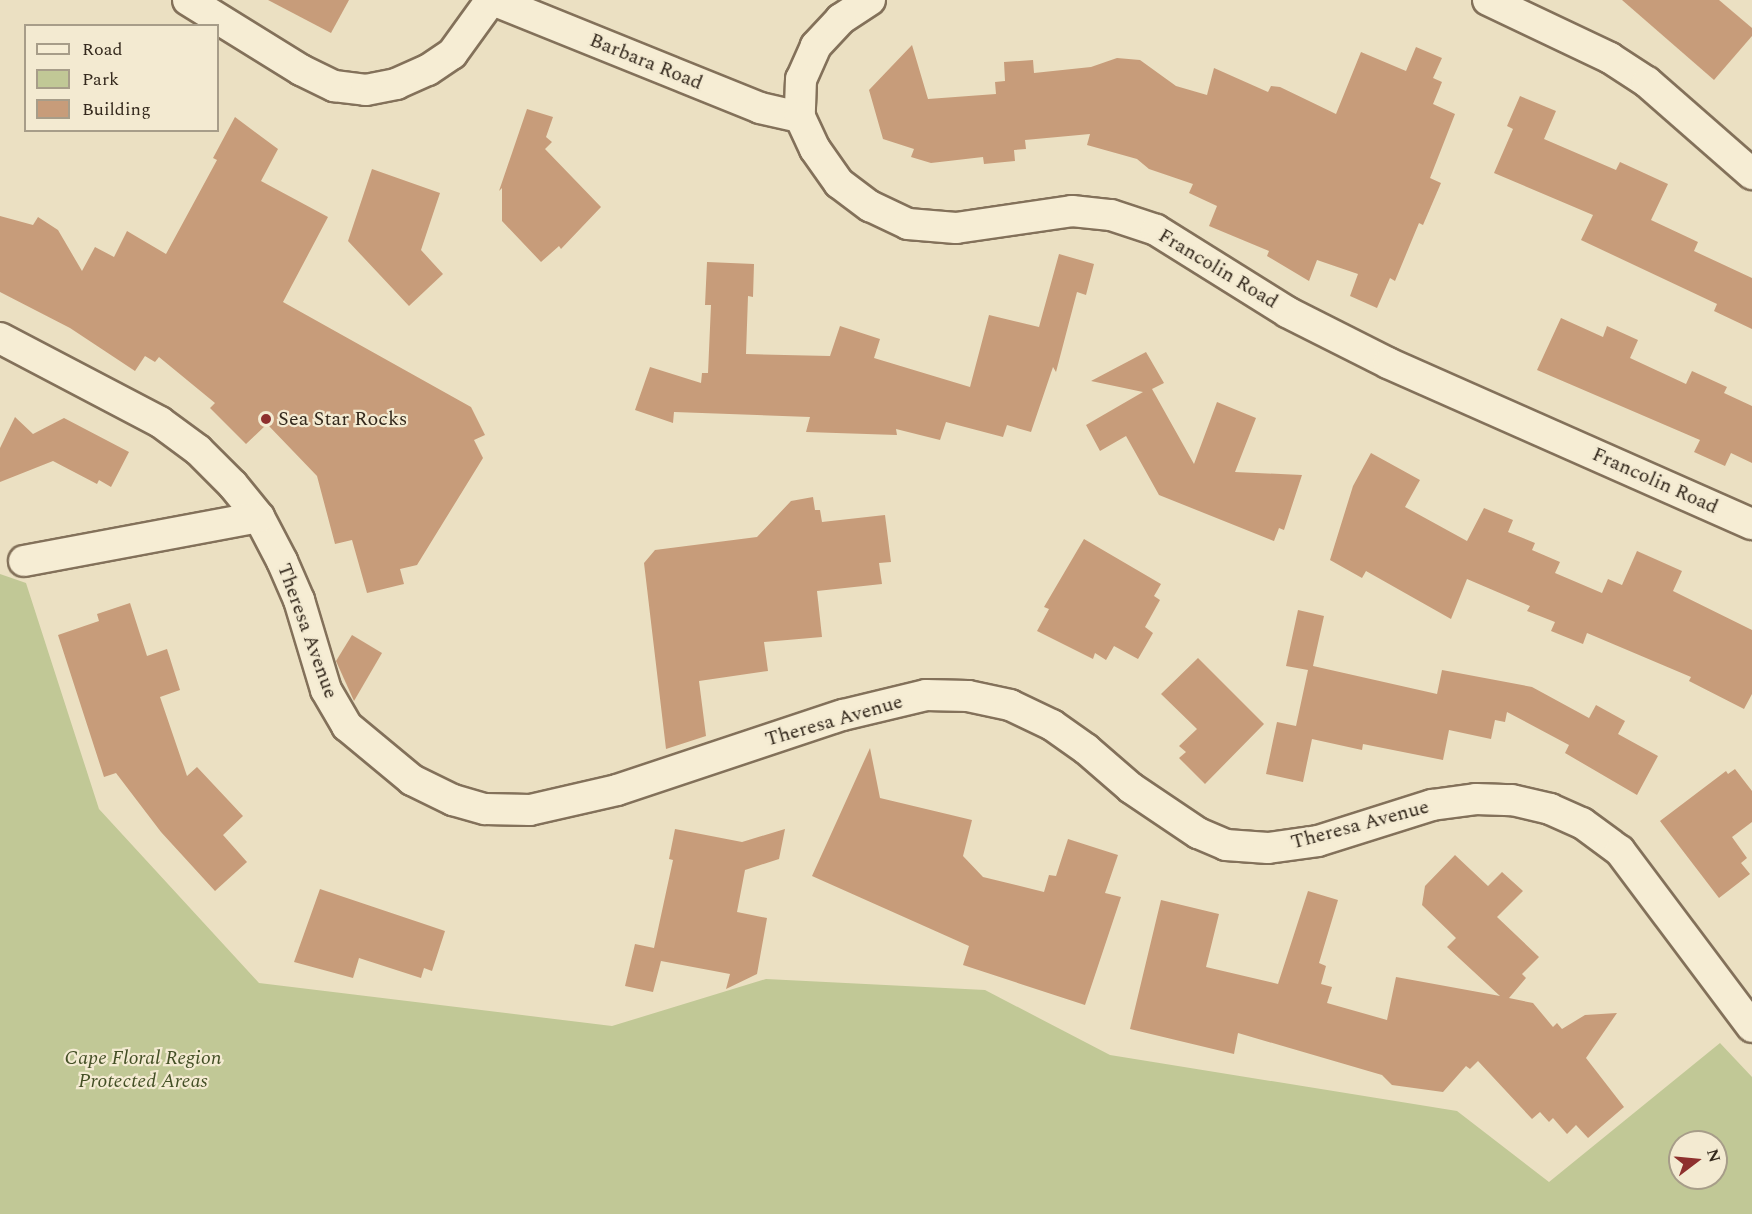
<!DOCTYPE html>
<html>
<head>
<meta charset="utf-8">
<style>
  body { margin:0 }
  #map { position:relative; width:1752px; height:1214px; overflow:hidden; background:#ebe0c2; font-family:Spectral,serif }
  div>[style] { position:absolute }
  .green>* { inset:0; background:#c1c896 }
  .building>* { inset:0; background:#c79c7a }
  .roads { filter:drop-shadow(2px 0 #83715a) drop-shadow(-2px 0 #83715a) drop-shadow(0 2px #83715a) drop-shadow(0 -2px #83715a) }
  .street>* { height:30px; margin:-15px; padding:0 15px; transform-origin:15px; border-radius:15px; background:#f6edd4 }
  .dots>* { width:16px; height:16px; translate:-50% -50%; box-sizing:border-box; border:3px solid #f3ead1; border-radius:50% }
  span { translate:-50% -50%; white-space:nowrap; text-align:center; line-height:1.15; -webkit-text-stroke:4.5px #f3ead1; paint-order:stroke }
  .street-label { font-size:20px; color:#34291d }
  .poi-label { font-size:20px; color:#34291d }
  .left { translate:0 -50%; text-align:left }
  .park-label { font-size:20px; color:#434f25; font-style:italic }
  .legend { position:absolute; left:24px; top:24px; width:195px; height:108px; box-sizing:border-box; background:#f3ead1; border:2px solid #a79d89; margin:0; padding:8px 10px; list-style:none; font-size:18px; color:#34291d }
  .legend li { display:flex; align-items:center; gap:12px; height:30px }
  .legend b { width:30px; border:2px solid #a79d89 }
  .north { position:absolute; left:1668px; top:1130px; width:60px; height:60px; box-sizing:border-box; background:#f3ead1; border:2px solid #a79d89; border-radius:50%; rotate:74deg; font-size:16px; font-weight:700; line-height:24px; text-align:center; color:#34291d }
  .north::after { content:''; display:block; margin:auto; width:21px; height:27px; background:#8e302e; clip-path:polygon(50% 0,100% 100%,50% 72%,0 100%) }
</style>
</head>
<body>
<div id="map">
  <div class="green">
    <i style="clip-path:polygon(evenodd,0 574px,26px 583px,99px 809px,259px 983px,612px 1026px,766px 979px,985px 990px,1110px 1055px,1457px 1111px,1549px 1182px,1720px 1043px,1752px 1077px,1752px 1214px,0 1214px,0 574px,1680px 1142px,1716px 1142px,1716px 1178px,1680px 1178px,1680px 1142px)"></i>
  </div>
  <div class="building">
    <i style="clip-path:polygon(268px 0,349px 0,331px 33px)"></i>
    <i style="clip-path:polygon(1622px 0,1719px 0,1752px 28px,1752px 36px,1714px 80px)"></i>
    <i style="clip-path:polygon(912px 45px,928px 99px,996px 94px,995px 82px,1005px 81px,1004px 62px,1033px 60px,1034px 73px,1091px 67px,1117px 58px,1140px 60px,1176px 86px,1207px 95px,1214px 68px,1268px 92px,1271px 86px,1280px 87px,1336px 114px,1361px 52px,1406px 71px,1416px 47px,1442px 58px,1433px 78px,1442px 82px,1433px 104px,1455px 114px,1430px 178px,1441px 183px,1423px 225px,1419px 223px,1395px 281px,1390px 278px,1377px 308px,1350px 296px,1358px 274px,1317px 260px,1309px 281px,1267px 256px,1269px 251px,1209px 226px,1217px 206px,1189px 193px,1193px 184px,1149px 169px,1137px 159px,1087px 145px,1090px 134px,1025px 140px,1026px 149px,1014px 150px,1015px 161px,984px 164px,983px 157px,931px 163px,911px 157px,914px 149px,883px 139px,869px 90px)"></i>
    <i style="clip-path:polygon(1520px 96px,1556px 111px,1544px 139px,1616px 170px,1620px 162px,1668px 184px,1651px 220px,1698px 242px,1694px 251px,1752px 278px,1752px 329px,1714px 311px,1717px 304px,1581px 240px,1593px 215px,1494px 173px,1513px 129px,1507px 126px)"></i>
    <i style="clip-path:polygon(527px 109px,553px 117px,546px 137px,552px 142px,545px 149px,601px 207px,561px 249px,559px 246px,541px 262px,502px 221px,502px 188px,499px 191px)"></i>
    <i style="clip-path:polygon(235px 117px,278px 149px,261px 181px,328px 217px,283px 302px,471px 407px,485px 435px,474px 440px,483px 458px,417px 565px,400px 569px,404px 584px,367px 593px,352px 540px,335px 544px,317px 476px,267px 424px,246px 444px,210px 408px,215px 403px,159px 357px,155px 362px,145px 356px,135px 371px,70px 328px,0 292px,0 216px,33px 225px,38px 217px,58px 230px,82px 271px,95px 247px,114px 257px,127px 231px,166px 254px,217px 160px,213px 158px)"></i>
    <i style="clip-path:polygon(372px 169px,440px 193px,421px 250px,443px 274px,409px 306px,348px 241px)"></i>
    <i style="clip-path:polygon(1059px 254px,1094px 264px,1086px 295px,1077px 292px,1056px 372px,1053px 367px,1031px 432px,1007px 425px,1003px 437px,946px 422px,940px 440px,896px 429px,897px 435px,806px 432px,810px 417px,674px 412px,673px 423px,635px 410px,650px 367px,701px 383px,702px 373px,708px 373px,711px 305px,705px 305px,707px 262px,754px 264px,753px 297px,748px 296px,746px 354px,830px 356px,840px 326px,880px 339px,874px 358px,970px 387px,989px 315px,1039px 327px)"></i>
    <i style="clip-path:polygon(1561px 318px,1603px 337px,1607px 326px,1638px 340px,1630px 358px,1686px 384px,1692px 371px,1727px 387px,1724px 393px,1752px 406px,1752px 463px,1731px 453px,1725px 466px,1694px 452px,1700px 440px,1537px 370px)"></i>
    <i style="clip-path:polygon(1146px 352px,1164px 383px,1152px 389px,1194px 464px,1217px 402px,1256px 418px,1235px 472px,1302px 475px,1284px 530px,1279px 528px,1274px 541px,1159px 495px,1126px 436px,1100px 451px,1086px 425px,1143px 392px,1091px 381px)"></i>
    <i style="clip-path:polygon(15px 417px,33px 434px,64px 418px,129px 452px,111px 487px,99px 480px,97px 484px,53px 461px,0 482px,0 448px)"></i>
    <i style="clip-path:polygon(1371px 453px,1420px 480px,1405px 507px,1467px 541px,1484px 508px,1513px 520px,1508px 532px,1535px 543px,1532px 550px,1560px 562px,1555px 573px,1602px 593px,1608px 579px,1622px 585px,1637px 551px,1682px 571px,1673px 591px,1752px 630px,1752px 694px,1744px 709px,1689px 681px,1691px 677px,1587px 633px,1583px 644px,1551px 631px,1555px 622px,1527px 611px,1530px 606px,1467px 579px,1451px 619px,1366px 571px,1362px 578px,1330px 560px,1353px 486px)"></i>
    <i style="clip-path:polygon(813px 497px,815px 510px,820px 510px,822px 522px,885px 515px,891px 562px,879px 563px,882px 584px,817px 591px,822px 637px,764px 642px,768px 671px,699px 681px,706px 736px,666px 749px,644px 563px,655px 550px,757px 537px,791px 501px)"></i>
    <i style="clip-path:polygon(1084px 539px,1161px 584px,1154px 596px,1160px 600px,1145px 627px,1153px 633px,1138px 659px,1114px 646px,1106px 660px,1095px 653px,1093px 659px,1037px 631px,1049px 609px,1044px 607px)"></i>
    <i style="clip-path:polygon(130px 603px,147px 656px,167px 649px,180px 690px,160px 697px,187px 776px,197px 767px,243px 816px,223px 835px,247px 862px,215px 891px,161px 832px,116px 773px,104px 777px,58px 635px,99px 621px,97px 614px)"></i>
    <i style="clip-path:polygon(1298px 610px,1324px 616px,1313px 666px,1437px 694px,1442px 670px,1532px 687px,1589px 718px,1596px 705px,1625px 721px,1618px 734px,1658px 756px,1637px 795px,1565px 753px,1569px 745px,1507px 712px,1505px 722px,1495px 720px,1491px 739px,1449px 730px,1443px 760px,1363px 744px,1362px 750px,1312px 739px,1303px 782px,1266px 774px,1277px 722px,1296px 726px,1308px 670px,1286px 666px)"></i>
    <i style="clip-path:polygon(352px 635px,382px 653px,354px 701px,336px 661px)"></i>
    <i style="clip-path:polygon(1198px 658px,1264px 724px,1205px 784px,1179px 758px,1186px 752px,1179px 746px,1197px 729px,1161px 694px)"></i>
    <i style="clip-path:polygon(870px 748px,880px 798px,972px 820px,963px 856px,983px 877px,1044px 892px,1049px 875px,1056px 876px,1068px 839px,1118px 855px,1105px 893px,1121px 897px,1085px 1005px,963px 965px,969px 946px,812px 876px)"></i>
    <i style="clip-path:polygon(1735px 769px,1752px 791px,1752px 822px,1732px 837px,1747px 858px,1741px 863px,1750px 874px,1719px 898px,1660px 821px,1726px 771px,1728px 774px)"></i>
    <i style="clip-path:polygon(675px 829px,742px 842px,785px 829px,779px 859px,745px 870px,737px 912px,767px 918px,757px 974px,726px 989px,730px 974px,661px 961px,653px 992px,625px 986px,635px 944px,654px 948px,673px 860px,669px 859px)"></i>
    <i style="clip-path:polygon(1455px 855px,1488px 886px,1502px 872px,1523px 891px,1497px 917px,1539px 957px,1522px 974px,1526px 978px,1509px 998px,1533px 1003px,1553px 1027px,1557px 1023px,1562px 1029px,1585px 1015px,1617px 1013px,1586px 1058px,1624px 1107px,1588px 1138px,1576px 1125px,1567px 1134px,1553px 1118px,1549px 1122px,1540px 1112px,1532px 1119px,1478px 1061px,1470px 1069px,1466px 1066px,1443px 1092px,1392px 1085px,1382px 1075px,1238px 1033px,1234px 1054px,1130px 1029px,1161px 900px,1219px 914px,1206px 967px,1278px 984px,1308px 891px,1338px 900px,1319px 963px,1326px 966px,1321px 984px,1332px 987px,1327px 1003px,1387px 1020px,1396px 977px,1500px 996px,1447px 947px,1456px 938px,1422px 905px,1425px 886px)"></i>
    <i style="clip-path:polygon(320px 889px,445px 931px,432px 971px,424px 968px,421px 978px,359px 958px,353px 978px,294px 962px)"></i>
  </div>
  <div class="roads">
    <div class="street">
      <i style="left:188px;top:0;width:133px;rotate:31.8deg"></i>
      <i style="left:301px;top:70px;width:37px;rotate:26deg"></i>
      <i style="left:334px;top:86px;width:32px;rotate:7deg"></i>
      <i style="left:366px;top:90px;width:31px;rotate:-11deg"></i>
      <i style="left:396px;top:84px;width:35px;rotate:-24deg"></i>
      <i style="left:428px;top:70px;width:29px;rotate:-34deg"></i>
      <i style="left:452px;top:54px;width:67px;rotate:-54.2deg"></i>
      <i style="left:493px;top:0;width:288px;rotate:22deg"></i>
      <i style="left:760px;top:108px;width:41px;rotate:12.7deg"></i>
      <i style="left:870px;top:0;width:35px;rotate:147deg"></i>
      <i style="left:841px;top:19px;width:37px;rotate:133deg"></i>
      <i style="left:816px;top:46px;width:36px;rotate:114deg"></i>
      <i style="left:801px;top:79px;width:38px;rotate:92deg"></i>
      <i style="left:800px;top:117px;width:35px;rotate:65deg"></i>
      <i style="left:815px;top:149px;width:42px;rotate:54.8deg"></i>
      <i style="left:839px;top:183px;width:39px;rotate:37deg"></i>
      <i style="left:870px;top:206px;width:42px;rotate:25.3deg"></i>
      <i style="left:908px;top:224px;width:48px;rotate:4.8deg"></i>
      <i style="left:956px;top:228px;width:117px;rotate:-8.3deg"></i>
      <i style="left:1072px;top:211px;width:39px;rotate:6deg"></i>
      <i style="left:1111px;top:215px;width:47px;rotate:18.4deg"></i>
      <i style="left:1156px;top:230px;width:155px;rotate:32deg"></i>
      <i style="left:1287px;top:312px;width:113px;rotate:26.8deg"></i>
      <i style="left:1388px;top:363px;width:398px;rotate:23.9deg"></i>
      <i style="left:1488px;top:0;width:135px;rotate:25.4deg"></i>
      <i style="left:1610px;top:58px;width:44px;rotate:33deg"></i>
      <i style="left:1647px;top:82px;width:140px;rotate:41.2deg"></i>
      <i style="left:0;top:338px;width:181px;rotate:27.7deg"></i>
      <i style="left:160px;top:422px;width:47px;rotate:36.4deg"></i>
      <i style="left:198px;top:450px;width:49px;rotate:45deg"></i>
      <i style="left:233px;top:485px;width:41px;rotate:50.9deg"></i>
      <i style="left:259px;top:517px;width:50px;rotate:62.4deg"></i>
      <i style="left:282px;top:561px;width:43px;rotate:66.4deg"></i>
      <i style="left:299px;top:600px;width:94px;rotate:73.3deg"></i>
      <i style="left:326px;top:690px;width:42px;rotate:59.7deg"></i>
      <i style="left:347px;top:726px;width:85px;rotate:39.7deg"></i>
      <i style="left:412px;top:780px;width:46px;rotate:26deg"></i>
      <i style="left:453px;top:800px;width:33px;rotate:16deg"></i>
      <i style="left:485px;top:809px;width:45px;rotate:1.3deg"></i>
      <i style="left:530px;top:810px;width:89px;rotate:-12.9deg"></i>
      <i style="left:617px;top:790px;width:238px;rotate:-18.4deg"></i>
      <i style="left:843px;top:715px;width:85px;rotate:-13.5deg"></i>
      <i style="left:926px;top:695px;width:42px;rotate:1.4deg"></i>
      <i style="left:968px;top:696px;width:43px;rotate:12.1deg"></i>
      <i style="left:1010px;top:705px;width:47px;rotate:25.5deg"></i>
      <i style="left:1052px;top:725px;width:42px;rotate:35.2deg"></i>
      <i style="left:1086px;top:749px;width:60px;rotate:40.9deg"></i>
      <i style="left:1131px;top:788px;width:81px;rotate:33.9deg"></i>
      <i style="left:1198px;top:833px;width:30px;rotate:23deg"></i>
      <i style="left:1226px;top:845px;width:42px;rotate:4.1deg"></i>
      <i style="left:1268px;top:848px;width:50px;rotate:-8deg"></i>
      <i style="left:1318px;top:841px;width:120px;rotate:-17.5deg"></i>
      <i style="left:1432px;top:805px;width:44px;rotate:-7.8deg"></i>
      <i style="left:1476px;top:799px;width:36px;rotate:2deg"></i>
      <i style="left:1512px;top:800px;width:39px;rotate:13deg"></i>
      <i style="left:1550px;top:809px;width:35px;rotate:24deg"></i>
      <i style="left:1582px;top:823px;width:47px;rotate:36.4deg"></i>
      <i style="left:1620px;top:851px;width:220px;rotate:53.1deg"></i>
      <i style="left:24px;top:561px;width:239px;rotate:-10.6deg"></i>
    </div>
  </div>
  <div class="dots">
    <i style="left:266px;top:419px;background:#8e302e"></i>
  </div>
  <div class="street-label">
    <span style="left:646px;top:62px;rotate:22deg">Barbara Road</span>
    <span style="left:1218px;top:269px;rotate:31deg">Francolin Road</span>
    <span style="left:1655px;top:481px;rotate:24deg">Francolin Road</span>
    <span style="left:307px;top:631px;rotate:70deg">Theresa Avenue</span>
    <span style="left:834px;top:721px;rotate:-16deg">Theresa Avenue</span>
    <span style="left:1360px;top:825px;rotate:-15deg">Theresa Avenue</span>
  </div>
  <div class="poi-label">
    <span class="left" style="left:278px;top:419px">Sea Star Rocks</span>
  </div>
  <div class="park-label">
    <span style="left:143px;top:1070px">Cape Floral Region<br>Protected Areas</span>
  </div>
  <ul class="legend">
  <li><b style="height:8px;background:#f6edd4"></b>Road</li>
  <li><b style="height:16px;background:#c1c896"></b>Park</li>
  <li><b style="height:16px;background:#c79c7a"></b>Building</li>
  </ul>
  <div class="north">N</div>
</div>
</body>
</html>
